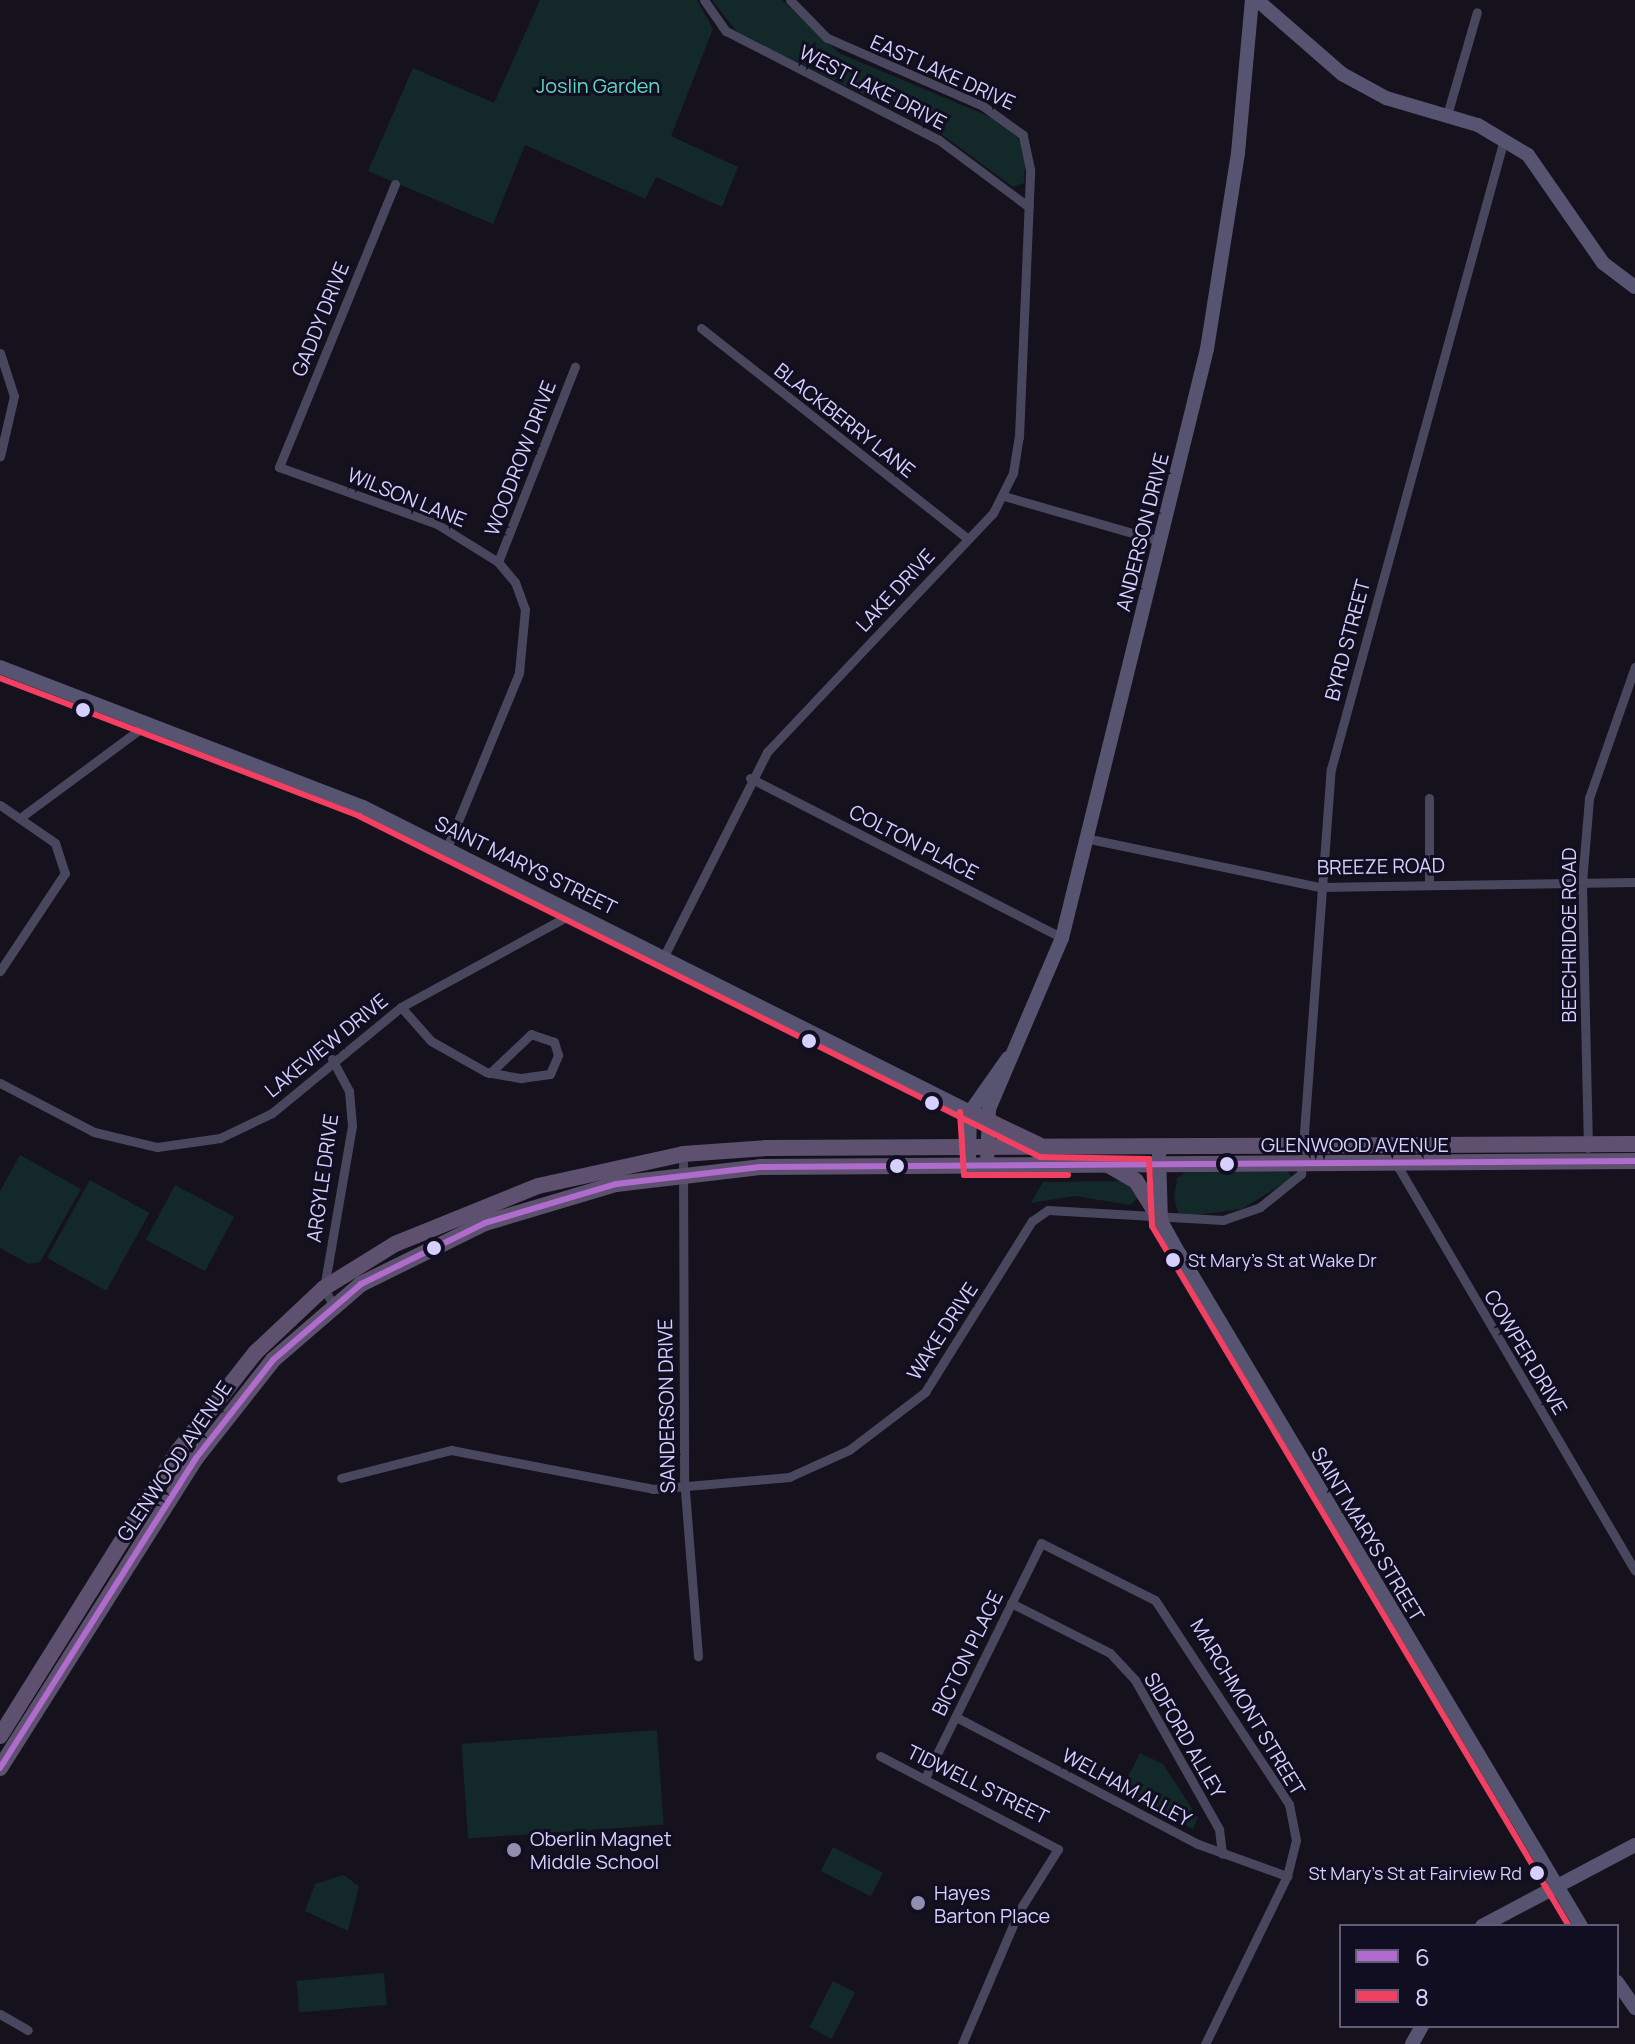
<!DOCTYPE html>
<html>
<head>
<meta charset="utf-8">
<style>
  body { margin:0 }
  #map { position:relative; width:1635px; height:2044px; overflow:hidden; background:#15121d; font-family:Manrope,sans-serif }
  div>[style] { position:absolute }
  .green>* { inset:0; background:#122829; transform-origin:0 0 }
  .street>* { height:9px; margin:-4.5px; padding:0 4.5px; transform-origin:4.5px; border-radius:4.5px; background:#49475e }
  .secondary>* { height:14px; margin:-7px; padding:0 7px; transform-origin:7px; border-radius:7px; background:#565470 }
  .primary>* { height:16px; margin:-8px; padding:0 8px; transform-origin:8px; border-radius:8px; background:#5d516f }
  .bus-1>* { height:6px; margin:-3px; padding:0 3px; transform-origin:3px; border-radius:3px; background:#b06ccc }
  .bus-2>* { height:6px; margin:-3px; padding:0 3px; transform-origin:3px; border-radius:3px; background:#f24062 }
  .dots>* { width:22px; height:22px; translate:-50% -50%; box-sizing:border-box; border:4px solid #120e21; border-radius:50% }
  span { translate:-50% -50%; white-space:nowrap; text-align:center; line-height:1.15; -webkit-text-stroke:6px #120e21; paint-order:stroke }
  .bus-label { font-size:18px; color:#d6d0fe }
  .left { translate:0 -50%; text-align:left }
  .right { translate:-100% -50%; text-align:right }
  .street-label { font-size:20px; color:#d6d0fe }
  .park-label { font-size:20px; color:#5edbc0 }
  .poi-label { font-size:20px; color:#d6d0fe }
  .legend { position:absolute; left:1339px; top:1924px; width:280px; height:104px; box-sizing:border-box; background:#120e21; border:2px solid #605c79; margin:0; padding:10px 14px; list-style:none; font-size:24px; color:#d6d0fe }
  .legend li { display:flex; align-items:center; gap:16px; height:40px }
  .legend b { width:40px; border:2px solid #605c79 }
</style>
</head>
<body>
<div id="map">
  <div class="green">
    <i style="clip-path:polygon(540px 0,697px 0,713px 29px,671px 136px,738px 167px,722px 207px,656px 177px,645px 199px,525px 145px,493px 224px,368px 171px,413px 68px,494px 103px)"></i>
    <i style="clip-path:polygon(712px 0,782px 0,839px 53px,1009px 125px,1026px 151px,1024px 183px,1013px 187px,937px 131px,737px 32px)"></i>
    <i style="clip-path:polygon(20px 1155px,81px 1189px,40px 1262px,29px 1264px,0 1248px,0 1191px)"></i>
    <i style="clip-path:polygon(1189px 1170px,1287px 1170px,1292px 1178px,1242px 1209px,1189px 1216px,1178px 1213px,1174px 1197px,1177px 1178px)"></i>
    <i style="left:90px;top:1180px;width:68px;height:89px;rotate:29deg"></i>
    <i style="clip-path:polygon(1121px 1181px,1135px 1186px,1139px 1197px,1130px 1205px,1075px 1196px,1031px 1203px,1043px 1182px)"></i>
    <i style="left:175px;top:1185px;width:67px;height:62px;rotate:28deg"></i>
    <i style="left:657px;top:1730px;width:95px;height:196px;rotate:86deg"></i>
    <i style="clip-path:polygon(1140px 1753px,1163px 1764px,1198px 1818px,1193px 1829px,1120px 1793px)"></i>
    <i style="left:833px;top:1847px;width:56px;height:27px;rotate:27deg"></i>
    <i style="clip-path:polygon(343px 1875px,359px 1886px,348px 1931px,305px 1911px,315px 1884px)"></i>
    <i style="left:384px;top:1973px;width:32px;height:88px;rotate:85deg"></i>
    <i style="left:833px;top:1981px;width:25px;height:52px;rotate:27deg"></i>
  </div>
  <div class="street">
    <i style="left:704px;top:0;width:38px;rotate:55deg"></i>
    <i style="left:726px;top:31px;width:239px;rotate:27.1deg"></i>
    <i style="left:939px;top:140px;width:112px;rotate:36.7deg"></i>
    <i style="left:1447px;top:115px;width:107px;rotate:-73.8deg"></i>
    <i style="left:395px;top:184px;width:306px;rotate:112.3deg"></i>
    <i style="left:279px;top:467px;width:168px;rotate:19.8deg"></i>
    <i style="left:437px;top:524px;width:72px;rotate:31.9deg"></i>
    <i style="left:498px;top:562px;width:26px;rotate:50deg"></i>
    <i style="left:515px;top:582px;width:29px;rotate:70deg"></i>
    <i style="left:525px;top:609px;width:64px;rotate:95.4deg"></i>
    <i style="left:519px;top:673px;width:189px;rotate:112.4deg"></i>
    <i style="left:701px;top:328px;width:340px;rotate:38.3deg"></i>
    <i style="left:0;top:353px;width:45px;rotate:72deg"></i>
    <i style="left:14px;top:396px;width:62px;rotate:103.1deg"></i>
    <i style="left:1004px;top:496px;width:162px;rotate:16.1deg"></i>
    <i style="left:498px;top:562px;width:210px;rotate:-68.5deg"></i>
    <i style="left:750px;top:778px;width:351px;rotate:27.1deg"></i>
    <i style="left:0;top:805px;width:67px;rotate:34.6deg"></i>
    <i style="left:55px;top:843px;width:32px;rotate:72deg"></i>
    <i style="left:65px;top:873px;width:118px;rotate:123.6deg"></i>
    <i style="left:24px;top:815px;width:148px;rotate:-36.5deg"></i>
    <i style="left:1085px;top:838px;width:240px;rotate:11.8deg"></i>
    <i style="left:1320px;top:887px;width:315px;rotate:-0.9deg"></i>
    <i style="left:1429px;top:882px;width:84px;rotate:-90deg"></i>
    <i style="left:664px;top:956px;width:229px;rotate:-63.2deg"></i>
    <i style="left:767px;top:752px;width:329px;rotate:-46.6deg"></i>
    <i style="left:993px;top:513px;width:45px;rotate:-63.4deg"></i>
    <i style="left:1013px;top:473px;width:36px;rotate:-81deg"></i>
    <i style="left:1019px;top:437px;width:268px;rotate:-87.6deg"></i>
    <i style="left:1030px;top:169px;width:35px;rotate:-102deg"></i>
    <i style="left:1023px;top:135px;width:49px;rotate:-144.1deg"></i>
    <i style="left:983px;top:106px;width:170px;rotate:-156.4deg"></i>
    <i style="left:827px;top:38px;width:53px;rotate:-134.2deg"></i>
    <i style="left:401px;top:1007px;width:45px;rotate:48.6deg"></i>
    <i style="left:431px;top:1041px;width:63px;rotate:29.4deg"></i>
    <i style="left:486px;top:1072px;width:36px;rotate:10deg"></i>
    <i style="left:521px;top:1078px;width:29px;rotate:-8deg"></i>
    <i style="left:550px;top:1074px;width:21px;rotate:-67deg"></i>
    <i style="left:558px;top:1055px;width:14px;rotate:-107deg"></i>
    <i style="left:554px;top:1042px;width:24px;rotate:-161deg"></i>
    <i style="left:531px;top:1034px;width:57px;rotate:136.4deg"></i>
    <i style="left:332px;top:1059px;width:36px;rotate:62deg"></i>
    <i style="left:349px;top:1091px;width:35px;rotate:85deg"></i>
    <i style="left:352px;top:1126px;width:164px;rotate:99.8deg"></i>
    <i style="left:324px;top:1288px;width:19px;rotate:62deg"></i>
    <i style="left:0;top:1083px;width:106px;rotate:27.5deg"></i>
    <i style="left:94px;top:1132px;width:65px;rotate:13.4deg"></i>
    <i style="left:157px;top:1147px;width:64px;rotate:-8.1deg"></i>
    <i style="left:220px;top:1138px;width:58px;rotate:-25.7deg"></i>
    <i style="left:272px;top:1113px;width:167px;rotate:-39.4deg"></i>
    <i style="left:401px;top:1007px;width:198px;rotate:-28.6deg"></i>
    <i style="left:1588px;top:1148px;width:266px;rotate:-91.3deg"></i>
    <i style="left:1582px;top:882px;width:84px;rotate:-85.2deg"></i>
    <i style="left:1589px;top:798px;width:139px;rotate:-70.7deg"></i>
    <i style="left:683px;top:1154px;width:324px;rotate:89.8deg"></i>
    <i style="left:684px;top:1478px;width:179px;rotate:85.5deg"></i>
    <i style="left:1394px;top:1160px;width:476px;rotate:59.6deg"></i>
    <i style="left:341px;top:1478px;width:114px;rotate:-14.3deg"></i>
    <i style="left:451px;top:1450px;width:206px;rotate:10.9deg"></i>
    <i style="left:653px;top:1489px;width:137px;rotate:-5deg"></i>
    <i style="left:789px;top:1477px;width:66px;rotate:-24.2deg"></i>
    <i style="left:849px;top:1450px;width:96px;rotate:-37.3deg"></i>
    <i style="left:925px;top:1392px;width:202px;rotate:-58deg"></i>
    <i style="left:1032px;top:1221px;width:19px;rotate:-35deg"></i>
    <i style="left:1048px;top:1210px;width:175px;rotate:3.3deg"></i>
    <i style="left:1223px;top:1220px;width:39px;rotate:-19deg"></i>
    <i style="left:1260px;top:1207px;width:53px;rotate:-38.8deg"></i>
    <i style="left:1301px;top:1174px;width:406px;rotate:-85.8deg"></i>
    <i style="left:1331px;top:769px;width:653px;rotate:-74.64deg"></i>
    <i style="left:1011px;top:1603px;width:111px;rotate:26.8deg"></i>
    <i style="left:1110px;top:1653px;width:37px;rotate:47deg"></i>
    <i style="left:1135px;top:1680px;width:171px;rotate:60.6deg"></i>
    <i style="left:1219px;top:1829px;width:25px;rotate:83deg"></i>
    <i style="left:956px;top:1717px;width:273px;rotate:27.7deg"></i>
    <i style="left:1198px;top:1844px;width:95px;rotate:19.8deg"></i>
    <i style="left:880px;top:1756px;width:201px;rotate:27.6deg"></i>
    <i style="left:1058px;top:1849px;width:73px;rotate:122.2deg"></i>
    <i style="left:1019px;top:1911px;width:145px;rotate:113.2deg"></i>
    <i style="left:925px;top:1778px;width:262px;rotate:-63.7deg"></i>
    <i style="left:1041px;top:1543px;width:127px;rotate:26.6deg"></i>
    <i style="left:1155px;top:1600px;width:244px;rotate:56.7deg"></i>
    <i style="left:1289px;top:1804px;width:37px;rotate:79deg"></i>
    <i style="left:1296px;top:1840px;width:37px;rotate:104deg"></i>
    <i style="left:1287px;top:1876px;width:187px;rotate:116deg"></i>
    <i style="left:0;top:2014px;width:32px;rotate:30deg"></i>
  </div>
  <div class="secondary">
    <i style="left:1257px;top:0;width:113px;rotate:41deg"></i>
    <i style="left:1342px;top:74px;width:50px;rotate:28.6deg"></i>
    <i style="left:1386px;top:98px;width:96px;rotate:16.4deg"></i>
    <i style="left:1478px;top:125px;width:58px;rotate:31deg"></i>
    <i style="left:1528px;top:155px;width:131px;rotate:55.2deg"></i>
    <i style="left:1603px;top:263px;width:40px;rotate:37deg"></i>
    <i style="left:0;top:667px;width:389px;rotate:21.1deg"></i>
    <i style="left:363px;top:807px;width:679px;rotate:26.68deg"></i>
    <i style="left:1159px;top:1154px;width:67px;rotate:88.3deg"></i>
    <i style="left:1161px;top:1221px;width:37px;rotate:61deg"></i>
    <i style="left:1179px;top:1253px;width:784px;rotate:59.15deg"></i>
    <i style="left:969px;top:1158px;width:46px;rotate:-88.8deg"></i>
    <i style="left:970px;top:1112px;width:66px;rotate:-54.9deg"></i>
    <i style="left:987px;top:1166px;width:57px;rotate:-88deg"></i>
    <i style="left:989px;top:1109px;width:186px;rotate:-66.9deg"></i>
    <i style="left:1062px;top:938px;width:607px;rotate:-76.17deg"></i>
    <i style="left:1207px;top:349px;width:198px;rotate:-81deg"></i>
    <i style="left:1238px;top:153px;width:154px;rotate:-84.8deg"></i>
    <i style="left:1482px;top:1926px;width:173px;rotate:-27.9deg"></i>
    <i style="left:1617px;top:1982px;width:32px;rotate:55deg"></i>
    <i style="left:1412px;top:2044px;width:21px;rotate:-61deg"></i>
  </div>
  <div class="primary">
    <i style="left:970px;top:1112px;width:76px;rotate:25.6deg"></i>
    <i style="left:1110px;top:1166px;width:30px;rotate:30deg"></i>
    <i style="left:1136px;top:1181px;width:47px;rotate:58deg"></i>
    <i style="left:0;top:1736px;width:336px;rotate:-58deg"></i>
    <i style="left:178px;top:1451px;width:126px;rotate:-51.8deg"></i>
    <i style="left:256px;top:1352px;width:93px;rotate:-43.3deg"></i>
    <i style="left:324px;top:1288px;width:84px;rotate:-31.8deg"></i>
    <i style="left:395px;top:1244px;width:154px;rotate:-22.1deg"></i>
    <i style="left:538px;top:1186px;width:148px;rotate:-12.4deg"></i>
    <i style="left:683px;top:1154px;width:83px;rotate:-4.1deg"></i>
    <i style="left:766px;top:1148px;width:869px;rotate:-0.26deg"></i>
    <i style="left:0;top:1768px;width:367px;rotate:-57.7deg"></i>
    <i style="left:196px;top:1458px;width:125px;rotate:-51.8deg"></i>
    <i style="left:273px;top:1360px;width:116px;rotate:-40.8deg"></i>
    <i style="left:361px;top:1284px;width:138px;rotate:-26.2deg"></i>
    <i style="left:485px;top:1223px;width:137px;rotate:-16.6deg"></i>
    <i style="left:616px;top:1184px;width:145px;rotate:-6.7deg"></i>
    <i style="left:760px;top:1167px;width:875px;rotate:-0.39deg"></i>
  </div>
  <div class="bus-1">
    <i style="left:0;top:1768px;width:367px;rotate:-57.7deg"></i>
    <i style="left:196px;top:1458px;width:125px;rotate:-51.8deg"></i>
    <i style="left:273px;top:1360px;width:116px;rotate:-40.8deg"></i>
    <i style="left:361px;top:1284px;width:138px;rotate:-26.2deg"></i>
    <i style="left:485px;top:1223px;width:137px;rotate:-16.6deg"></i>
    <i style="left:616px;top:1184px;width:145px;rotate:-6.7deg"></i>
    <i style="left:760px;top:1167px;width:875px;rotate:-0.39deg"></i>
  </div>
  <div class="bus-2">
    <i style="left:0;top:678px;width:385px;rotate:21deg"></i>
    <i style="left:359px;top:816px;width:762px;rotate:26.6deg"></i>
    <i style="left:1040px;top:1157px;width:109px;rotate:1.1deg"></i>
    <i style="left:1149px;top:1159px;width:67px;rotate:87.4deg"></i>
    <i style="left:1152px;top:1226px;width:815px;rotate:59.22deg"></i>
    <i style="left:960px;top:1112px;width:63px;rotate:86.4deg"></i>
    <i style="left:964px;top:1175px;width:104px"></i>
  </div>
  <div class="dots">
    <i style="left:83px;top:710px;background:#d6d0fe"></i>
    <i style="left:809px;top:1041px;background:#d6d0fe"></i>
    <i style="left:932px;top:1103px;background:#d6d0fe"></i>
    <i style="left:1227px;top:1164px;background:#d6d0fe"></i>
    <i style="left:897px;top:1166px;background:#d6d0fe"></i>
    <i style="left:434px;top:1248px;background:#d6d0fe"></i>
    <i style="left:1173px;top:1260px;background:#d6d0fe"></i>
    <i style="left:514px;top:1850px;background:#928eaf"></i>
    <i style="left:1537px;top:1873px;background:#d6d0fe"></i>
    <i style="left:918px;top:1903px;background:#928eaf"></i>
  </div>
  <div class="bus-label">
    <span class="left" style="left:1188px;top:1260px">St Mary's St at Wake Dr</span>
    <span class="right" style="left:1522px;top:1873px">St Mary's St at Fairview Rd</span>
  </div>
  <div class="street-label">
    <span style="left:943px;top:72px;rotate:24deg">EAST LAKE DRIVE</span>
    <span style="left:873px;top:87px;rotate:27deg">WEST LAKE DRIVE</span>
    <span style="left:320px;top:319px;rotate:-68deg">GADDY DRIVE</span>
    <span style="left:845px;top:420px;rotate:38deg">BLACKBERRY LANE</span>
    <span style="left:520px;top:458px;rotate:-69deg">WOODROW DRIVE</span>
    <span style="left:407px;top:497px;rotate:22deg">WILSON LANE</span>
    <span style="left:1142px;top:532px;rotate:-76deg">ANDERSON DRIVE</span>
    <span style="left:895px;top:590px;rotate:-47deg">LAKE DRIVE</span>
    <span style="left:1347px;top:640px;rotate:-75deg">BYRD STREET</span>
    <span style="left:914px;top:842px;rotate:27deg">COLTON PLACE</span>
    <span style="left:526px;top:865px;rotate:26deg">SAINT MARYS STREET</span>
    <span style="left:1381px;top:866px;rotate:-1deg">BREEZE ROAD</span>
    <span style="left:1568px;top:935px;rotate:-90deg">BEECHRIDGE ROAD</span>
    <span style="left:326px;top:1045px;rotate:-39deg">LAKEVIEW DRIVE</span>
    <span style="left:1355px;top:1144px">GLENWOOD AVENUE</span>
    <span style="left:322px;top:1178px;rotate:-82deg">ARGYLE DRIVE</span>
    <span style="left:942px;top:1331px;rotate:-57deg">WAKE DRIVE</span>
    <span style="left:1526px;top:1352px;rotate:59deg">COWPER DRIVE</span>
    <span style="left:666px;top:1406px;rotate:-91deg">SANDERSON DRIVE</span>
    <span style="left:174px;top:1461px;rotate:-56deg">GLENWOOD AVENUE</span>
    <span style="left:1368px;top:1534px;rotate:59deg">SAINT MARYS STREET</span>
    <span style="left:967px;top:1653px;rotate:-64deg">BICTON PLACE</span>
    <span style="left:1248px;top:1707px;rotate:59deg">MARCHMONT STREET</span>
    <span style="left:1185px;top:1735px;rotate:60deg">SIDFORD ALLEY</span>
    <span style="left:978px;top:1784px;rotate:26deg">TIDWELL STREET</span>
    <span style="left:1127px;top:1787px;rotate:28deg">WELHAM ALLEY</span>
  </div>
  <div class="park-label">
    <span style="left:598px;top:85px">Joslin Garden</span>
  </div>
  <div class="poi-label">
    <span class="left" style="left:530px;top:1850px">Oberlin Magnet<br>Middle School</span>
    <span class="left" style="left:934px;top:1904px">Hayes<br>Barton Place</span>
  </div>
  <ul class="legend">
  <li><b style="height:10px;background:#b06ccc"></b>6</li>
  <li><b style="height:10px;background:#f24062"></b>8</li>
  </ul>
</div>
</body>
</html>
